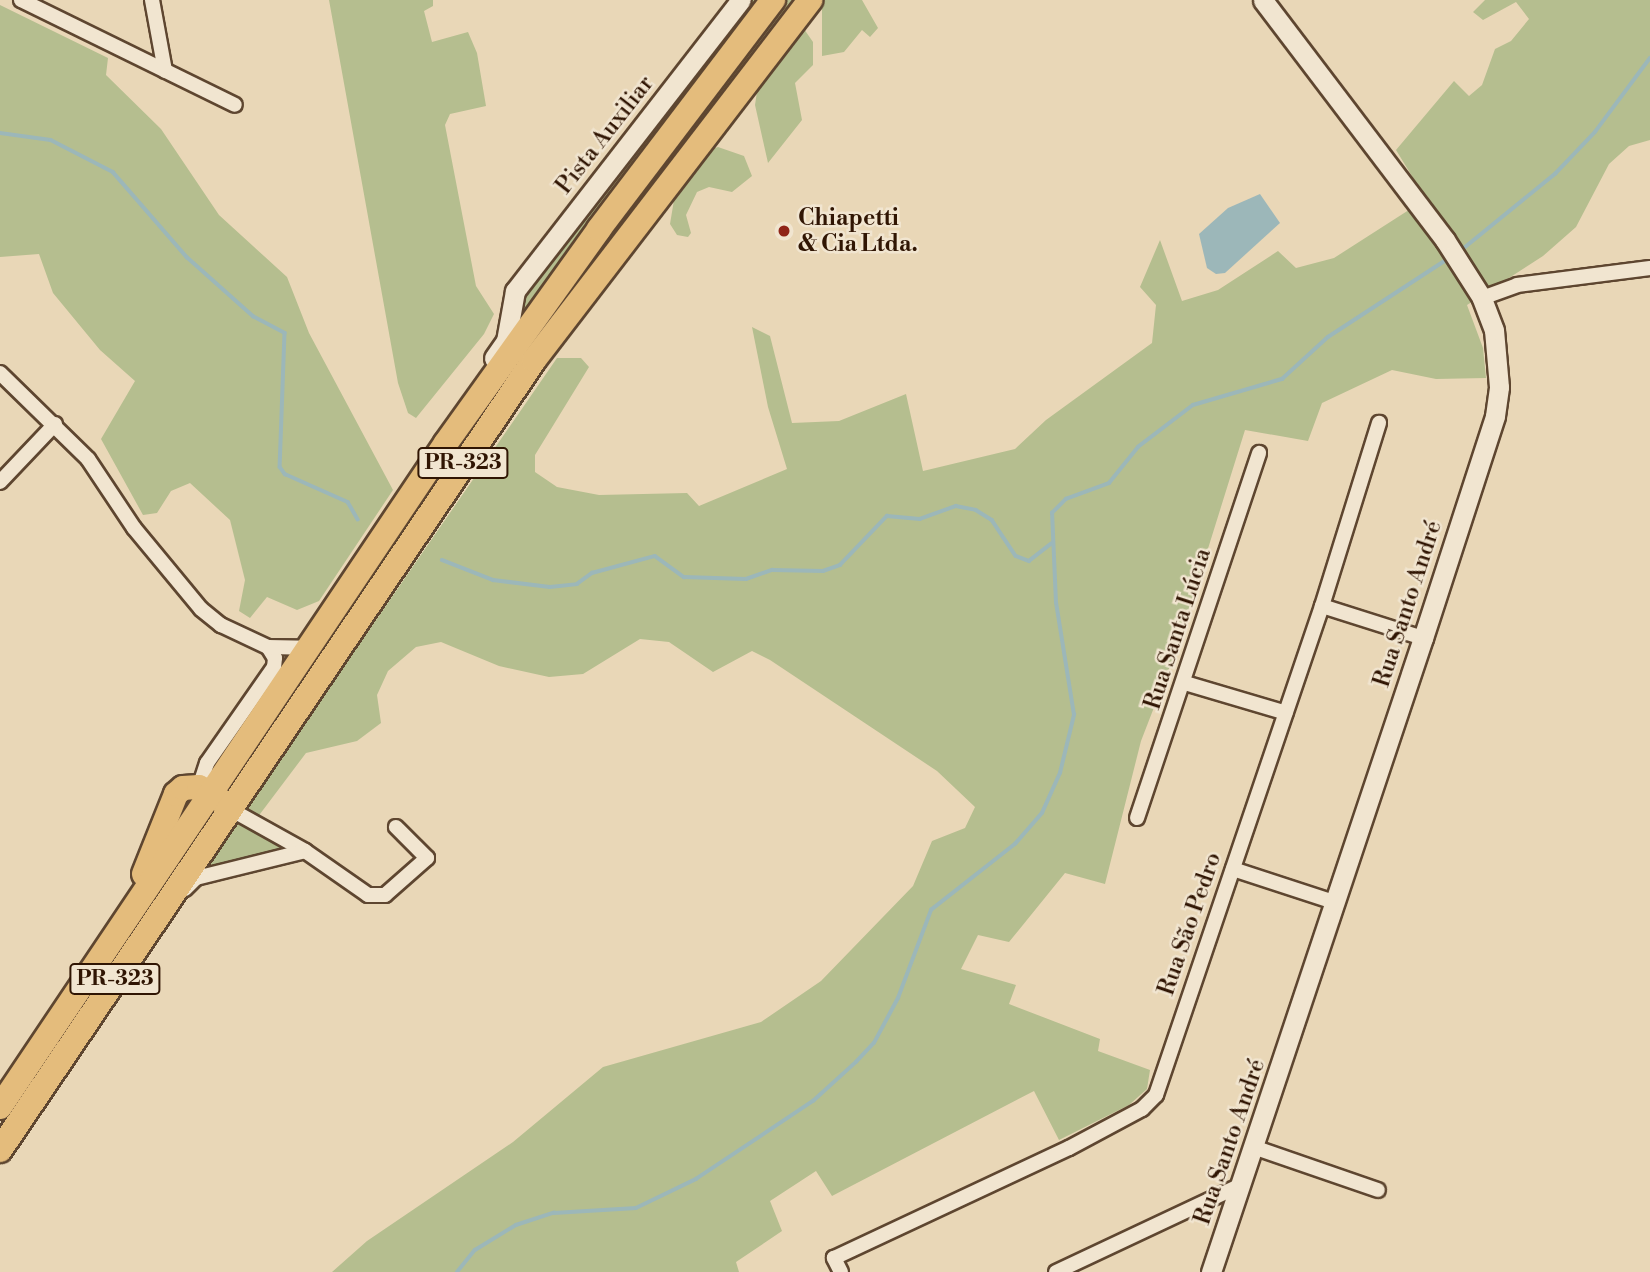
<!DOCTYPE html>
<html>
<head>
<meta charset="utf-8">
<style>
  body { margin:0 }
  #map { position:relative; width:1650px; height:1272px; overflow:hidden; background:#e9d7b7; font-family:"Libre Bodoni",serif }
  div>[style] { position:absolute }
  .green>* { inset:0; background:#b5be8f }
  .water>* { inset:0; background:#9cb7b9 }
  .stream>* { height:3.5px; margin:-1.75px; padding:0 1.75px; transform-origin:1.75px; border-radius:1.75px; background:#9cb7b9 }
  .roads { filter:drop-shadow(2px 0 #5e4630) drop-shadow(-2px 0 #5e4630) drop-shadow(0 2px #5e4630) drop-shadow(0 -2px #5e4630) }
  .street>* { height:14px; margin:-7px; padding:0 7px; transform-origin:7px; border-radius:7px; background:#f1e5d0 }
  .secondary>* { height:19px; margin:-9.5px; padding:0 9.5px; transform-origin:9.5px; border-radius:9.5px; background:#f1e5d0 }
  .highway>* { height:24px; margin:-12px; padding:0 12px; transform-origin:12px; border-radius:12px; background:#e4bc7c }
  .dots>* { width:19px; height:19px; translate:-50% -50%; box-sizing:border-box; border:4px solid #f1e5d0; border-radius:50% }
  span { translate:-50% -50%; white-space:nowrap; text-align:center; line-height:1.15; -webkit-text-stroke:5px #f1e5d0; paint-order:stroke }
  .shield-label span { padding:2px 5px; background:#f1e5d0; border:2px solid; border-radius:5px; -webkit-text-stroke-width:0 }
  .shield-label { font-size:21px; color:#301503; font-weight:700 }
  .street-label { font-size:23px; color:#301503 }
  .poi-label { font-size:23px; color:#301503; font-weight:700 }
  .left { translate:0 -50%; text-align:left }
</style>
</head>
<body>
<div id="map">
  <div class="green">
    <i style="clip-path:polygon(329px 0,433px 0,433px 6px,424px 11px,432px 42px,468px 32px,477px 53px,486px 106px,450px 114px,445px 125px,476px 286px,494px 314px,484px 334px,416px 418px,408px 413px,398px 383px)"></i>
    <i style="clip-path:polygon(749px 0,766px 0,518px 326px,520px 298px)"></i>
    <i style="clip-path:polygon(783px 0,792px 0,232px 794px,225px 791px,474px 416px)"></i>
    <i style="clip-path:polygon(822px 0,862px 0,878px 28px,870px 37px,862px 30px,844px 52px,822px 56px)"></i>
    <i style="clip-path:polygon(1485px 0,1650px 0,1650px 140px,1629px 146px,1609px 164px,1576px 227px,1543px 256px,1467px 305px,1483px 348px,1486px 378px,1436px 379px,1392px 370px,1322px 403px,1308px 441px,1245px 430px,1177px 648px,1141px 741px,1105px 884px,1065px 873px,1009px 942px,978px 935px,961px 969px,1016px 985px,1009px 1004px,1100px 1039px,1098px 1051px,1150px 1070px,1147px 1089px,1129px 1105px,1059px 1140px,1034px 1091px,832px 1196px,816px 1171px,770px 1201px,782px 1231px,736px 1262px,739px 1272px,332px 1272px,367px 1241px,513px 1142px,603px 1067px,761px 1022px,821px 981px,913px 886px,932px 841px,965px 828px,975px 807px,937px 771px,770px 660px,752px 651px,713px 672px,669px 642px,640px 639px,583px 674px,549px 677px,499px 666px,441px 642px,416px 647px,388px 671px,377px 695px,381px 723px,357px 741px,306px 753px,257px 818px,246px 808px,557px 358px,581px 358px,589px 367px,535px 455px,535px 472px,557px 487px,599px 495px,687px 493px,699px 506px,787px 469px,768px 407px,752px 327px,770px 336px,792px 423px,839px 421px,906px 394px,923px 471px,1015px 449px,1046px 420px,1152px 343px,1156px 305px,1140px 287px,1160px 240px,1182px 301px,1218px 290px,1278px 251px,1296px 268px,1334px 258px,1426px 199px,1396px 150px,1454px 81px,1469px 96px,1482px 85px,1495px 49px,1511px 41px,1529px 19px,1516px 2px,1483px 20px,1473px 12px)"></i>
    <i style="clip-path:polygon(0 5px,108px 58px,106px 75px,161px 129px,219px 215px,287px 277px,309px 333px,393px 490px,319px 601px,297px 610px,267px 597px,250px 618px,239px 611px,245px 580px,230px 520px,190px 483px,171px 491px,157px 513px,143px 515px,101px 439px,135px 381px,100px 350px,53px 293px,39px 254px,0 257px)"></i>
    <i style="clip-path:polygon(804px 29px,813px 42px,813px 65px,795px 83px,802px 120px,768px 163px,755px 105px,758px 85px,797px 31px)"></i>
    <i style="clip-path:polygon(718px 147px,744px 156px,752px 176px,732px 192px,709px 187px,697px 192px,686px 215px,691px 233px,688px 237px,677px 235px,670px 224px,675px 194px,707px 151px)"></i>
    <i style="clip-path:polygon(236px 823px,288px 849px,208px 866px)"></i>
  </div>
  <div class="water">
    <i style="clip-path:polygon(1260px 194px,1280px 223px,1225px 273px,1216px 274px,1207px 268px,1199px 234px,1228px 208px)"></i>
  </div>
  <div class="stream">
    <i style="left:0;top:133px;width:51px;rotate:7.8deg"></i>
    <i style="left:51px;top:140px;width:70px;rotate:27.3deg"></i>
    <i style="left:113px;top:172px;width:113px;rotate:49deg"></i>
    <i style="left:187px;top:257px;width:89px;rotate:41.8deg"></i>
    <i style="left:253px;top:316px;width:36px;rotate:28deg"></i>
    <i style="left:285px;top:333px;width:134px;rotate:92.1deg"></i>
    <i style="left:280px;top:467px;width:9px;rotate:54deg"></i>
    <i style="left:285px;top:474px;width:69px;rotate:24deg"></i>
    <i style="left:348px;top:502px;width:20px;rotate:60deg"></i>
    <i style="left:1459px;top:252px;width:124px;rotate:-39.1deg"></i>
    <i style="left:1555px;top:174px;width:58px;rotate:-46.4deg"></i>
    <i style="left:1595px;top:132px;width:92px;rotate:-53.4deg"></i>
    <i style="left:442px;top:560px;width:55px;rotate:21.4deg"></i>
    <i style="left:493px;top:580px;width:57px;rotate:7deg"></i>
    <i style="left:550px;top:587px;width:27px;rotate:-6deg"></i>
    <i style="left:577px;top:584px;width:19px;rotate:-36deg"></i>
    <i style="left:592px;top:573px;width:65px;rotate:-15.1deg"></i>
    <i style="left:655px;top:556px;width:36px;rotate:36deg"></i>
    <i style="left:684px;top:577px;width:62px;rotate:1.8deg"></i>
    <i style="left:746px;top:579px;width:28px;rotate:-19deg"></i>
    <i style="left:772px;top:570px;width:51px;rotate:1.1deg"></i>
    <i style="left:823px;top:571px;width:18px;rotate:-19deg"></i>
    <i style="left:840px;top:565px;width:68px;rotate:-46.2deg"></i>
    <i style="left:887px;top:516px;width:33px;rotate:5deg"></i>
    <i style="left:920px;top:519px;width:38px;rotate:-20deg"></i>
    <i style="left:956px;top:506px;width:20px;rotate:11deg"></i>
    <i style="left:976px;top:510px;width:19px;rotate:32deg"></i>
    <i style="left:992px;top:520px;width:43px;rotate:56.3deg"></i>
    <i style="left:1016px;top:556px;width:14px;rotate:21deg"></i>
    <i style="left:1029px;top:561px;width:28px;rotate:-38deg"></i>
    <i style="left:457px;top:1272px;width:28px;rotate:-51deg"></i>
    <i style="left:475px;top:1250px;width:48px;rotate:-31.4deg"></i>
    <i style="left:516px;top:1225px;width:40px;rotate:-18deg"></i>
    <i style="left:554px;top:1213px;width:82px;rotate:-3.5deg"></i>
    <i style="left:636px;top:1208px;width:67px;rotate:-25.8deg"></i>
    <i style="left:696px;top:1179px;width:141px;rotate:-33.7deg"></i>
    <i style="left:813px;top:1101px;width:58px;rotate:-42.2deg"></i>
    <i style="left:856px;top:1062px;width:26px;rotate:-47deg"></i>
    <i style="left:874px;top:1043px;width:51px;rotate:-61.9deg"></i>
    <i style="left:898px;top:998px;width:94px;rotate:-69.4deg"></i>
    <i style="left:931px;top:910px;width:107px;rotate:-38.2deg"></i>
    <i style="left:1015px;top:844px;width:41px;rotate:-48.9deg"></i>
    <i style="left:1042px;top:813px;width:44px;rotate:-65.8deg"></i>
    <i style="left:1060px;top:773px;width:60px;rotate:-76.4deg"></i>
    <i style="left:1074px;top:715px;width:113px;rotate:-99.1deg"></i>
    <i style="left:1056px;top:603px;width:90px;rotate:-92.5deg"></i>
    <i style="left:1052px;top:513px;width:20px;rotate:-45deg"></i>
    <i style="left:1066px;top:499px;width:46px;rotate:-20.4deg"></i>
    <i style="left:1109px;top:483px;width:46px;rotate:-51.1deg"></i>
    <i style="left:1138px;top:447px;width:69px;rotate:-37.4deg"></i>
    <i style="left:1193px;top:405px;width:93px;rotate:-16.3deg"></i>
    <i style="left:1282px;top:379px;width:62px;rotate:-42.4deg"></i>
    <i style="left:1328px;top:337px;width:145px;rotate:-33.1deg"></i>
  </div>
  <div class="roads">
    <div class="street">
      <i style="left:21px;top:0;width:238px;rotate:26.1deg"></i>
      <i style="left:152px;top:0;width:72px;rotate:79.6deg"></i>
      <i style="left:1482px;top:298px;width:37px;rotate:-20deg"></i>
      <i style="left:1517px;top:285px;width:134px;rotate:-7.3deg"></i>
      <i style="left:0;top:373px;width:123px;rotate:44.3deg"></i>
      <i style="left:88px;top:459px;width:83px;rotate:56.3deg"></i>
      <i style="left:134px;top:528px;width:105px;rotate:50.4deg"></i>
      <i style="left:201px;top:609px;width:26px;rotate:39deg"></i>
      <i style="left:221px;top:625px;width:52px;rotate:25.1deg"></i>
      <i style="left:268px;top:647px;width:13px;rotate:58deg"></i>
      <i style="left:275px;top:658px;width:9px;rotate:96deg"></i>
      <i style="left:274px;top:667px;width:117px;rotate:124.9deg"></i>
      <i style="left:207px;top:763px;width:25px;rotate:108deg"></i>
      <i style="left:0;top:482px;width:80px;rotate:-46.5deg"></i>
      <i style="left:1322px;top:606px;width:106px;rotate:17.6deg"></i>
      <i style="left:268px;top:647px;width:39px;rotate:1deg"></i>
      <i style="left:1185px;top:683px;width:105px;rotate:16.5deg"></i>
      <i style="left:230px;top:809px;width:86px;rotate:29.2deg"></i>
      <i style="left:305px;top:851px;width:77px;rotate:34.9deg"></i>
      <i style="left:368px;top:895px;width:17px"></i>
      <i style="left:385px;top:895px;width:56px;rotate:-41.4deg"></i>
      <i style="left:427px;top:858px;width:44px;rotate:-135deg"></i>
      <i style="left:1137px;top:818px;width:385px;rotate:-71.5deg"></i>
      <i style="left:1233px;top:869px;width:106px;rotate:18.1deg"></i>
      <i style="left:185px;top:889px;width:16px;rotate:-45deg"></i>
      <i style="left:196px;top:878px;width:112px;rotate:-13.9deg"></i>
      <i style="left:1253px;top:1147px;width:132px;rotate:19deg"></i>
      <i style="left:841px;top:1272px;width:16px;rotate:-117deg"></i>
      <i style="left:834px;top:1258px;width:259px;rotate:-25.1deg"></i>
      <i style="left:1069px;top:1148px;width:83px;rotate:-28.1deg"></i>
      <i style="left:1142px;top:1109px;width:20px;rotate:-45deg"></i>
      <i style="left:1156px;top:1095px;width:516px;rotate:-71.25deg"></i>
      <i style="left:1322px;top:606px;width:192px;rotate:-72.7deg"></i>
      <i style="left:1056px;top:1272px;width:202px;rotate:-25.2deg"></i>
    </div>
    <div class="secondary">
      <i style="left:494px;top:358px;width:21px;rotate:-55deg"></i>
      <i style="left:506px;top:341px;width:51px;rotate:-79.8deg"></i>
      <i style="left:515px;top:291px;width:368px;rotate:-52.2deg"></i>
      <i style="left:1211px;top:1272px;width:669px;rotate:-71.51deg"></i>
      <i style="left:1423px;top:638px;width:233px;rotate:-72deg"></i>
      <i style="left:1495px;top:416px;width:29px;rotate:-82deg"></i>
      <i style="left:1499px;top:387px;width:57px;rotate:-95deg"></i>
      <i style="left:1494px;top:330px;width:34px;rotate:-111deg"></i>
      <i style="left:1482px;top:298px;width:69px;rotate:-122.5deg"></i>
      <i style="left:1445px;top:240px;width:301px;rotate:-127.2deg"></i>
    </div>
    <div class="highway">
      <i style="left:144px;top:874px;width:86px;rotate:-68.2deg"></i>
      <i style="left:176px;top:794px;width:9px;rotate:-41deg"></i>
      <i style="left:183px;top:788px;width:16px;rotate:-4deg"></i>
      <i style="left:199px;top:787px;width:26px;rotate:32deg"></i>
      <i style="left:0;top:1107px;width:800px;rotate:-56.11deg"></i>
      <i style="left:446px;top:443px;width:263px;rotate:-54.4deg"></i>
      <i style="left:599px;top:229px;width:288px;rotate:-52.8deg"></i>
      <i style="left:0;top:1150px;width:954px;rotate:-55.94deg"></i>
      <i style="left:534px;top:360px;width:454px;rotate:-52.5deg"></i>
    </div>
  </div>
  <div class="dots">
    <i style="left:784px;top:231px;background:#8f2418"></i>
  </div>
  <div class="shield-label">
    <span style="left:463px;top:463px">PR-323</span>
    <span style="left:115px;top:979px">PR-323</span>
  </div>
  <div class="street-label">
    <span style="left:605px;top:135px;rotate:-52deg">Pista Auxiliar</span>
    <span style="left:1408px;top:604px;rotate:-72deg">Rua Santo André</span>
    <span style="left:1178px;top:629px;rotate:-72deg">Rua Santa Lúcia</span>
    <span style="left:1190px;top:924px;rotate:-71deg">Rua São Pedro</span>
    <span style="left:1230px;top:1142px;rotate:-71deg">Rua Santo André</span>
  </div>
  <div class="poi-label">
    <span class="left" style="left:798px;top:231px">Chiapetti<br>&amp; Cia Ltda.</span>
  </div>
</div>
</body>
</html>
